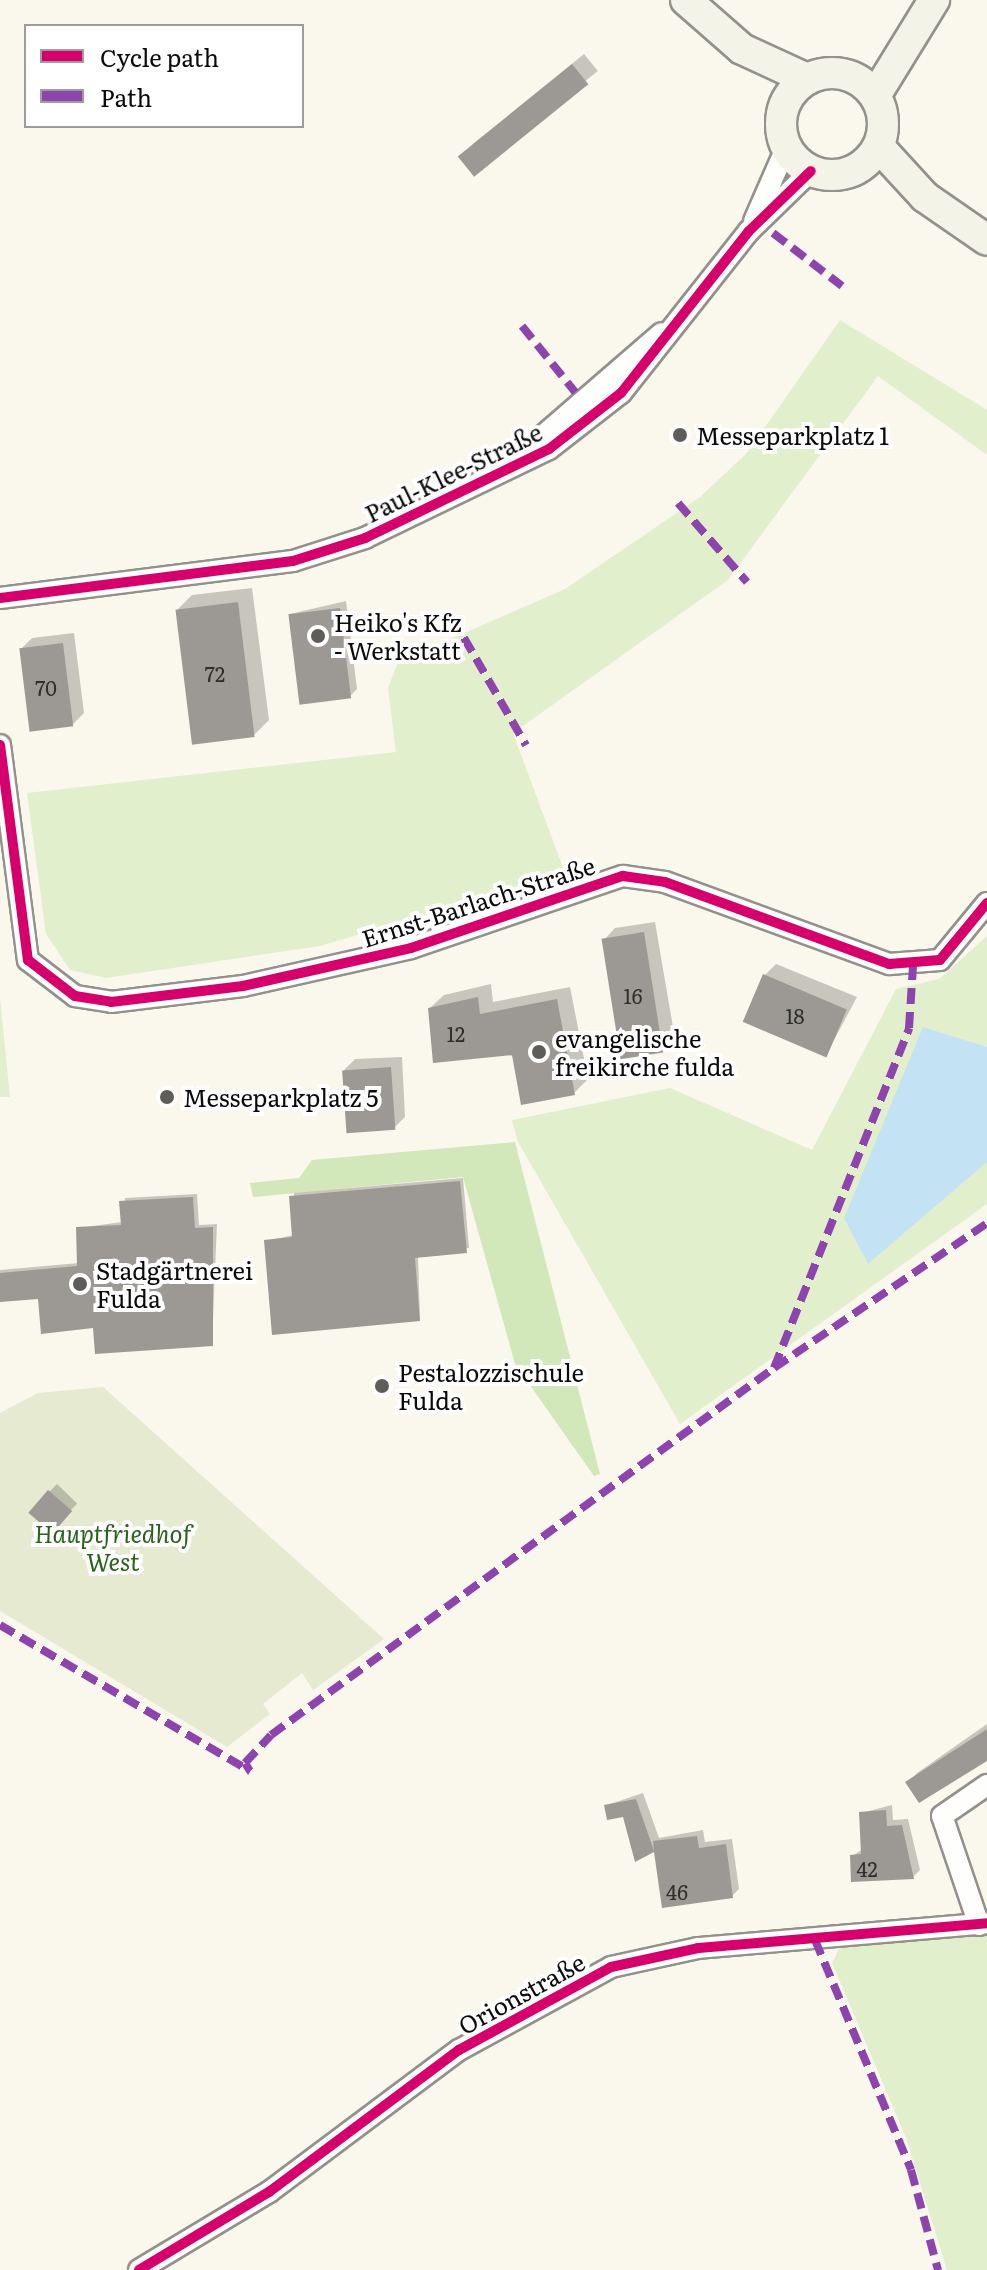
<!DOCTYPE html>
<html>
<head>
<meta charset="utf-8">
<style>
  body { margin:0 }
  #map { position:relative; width:987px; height:2270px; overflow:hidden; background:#faf7ed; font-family:Literata,serif }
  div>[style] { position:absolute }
  .green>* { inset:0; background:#e2efcd }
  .forest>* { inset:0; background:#d2e7ba }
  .cemetery>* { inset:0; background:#e5ead1 }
  .water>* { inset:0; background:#c3e3f4 }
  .shadow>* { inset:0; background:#0003; transform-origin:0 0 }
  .building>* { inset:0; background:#9c9994; transform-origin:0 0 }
  .roads { filter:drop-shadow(2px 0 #92918c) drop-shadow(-2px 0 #92918c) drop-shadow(0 2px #92918c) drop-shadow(0 -2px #92918c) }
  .street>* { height:20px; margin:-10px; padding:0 10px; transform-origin:10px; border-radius:10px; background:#fefefc }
  .secondary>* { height:30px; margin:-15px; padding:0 15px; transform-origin:15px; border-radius:15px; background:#f4f3e7 }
  .secondary>.ring { margin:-15px; padding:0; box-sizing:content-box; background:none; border:30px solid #f4f3e7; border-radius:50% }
  .quiet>* { height:8px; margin-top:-4px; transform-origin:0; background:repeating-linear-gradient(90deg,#8e44ad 0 16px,transparent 0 24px) }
  .cycleway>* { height:10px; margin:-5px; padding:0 5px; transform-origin:5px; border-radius:5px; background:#d6006c }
  .dots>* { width:22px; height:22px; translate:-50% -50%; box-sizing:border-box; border:4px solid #fff; border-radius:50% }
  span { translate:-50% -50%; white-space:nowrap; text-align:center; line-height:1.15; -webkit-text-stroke:8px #fff; paint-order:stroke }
  .number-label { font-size:20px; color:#2e2e2c }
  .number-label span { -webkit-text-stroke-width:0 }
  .poi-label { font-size:24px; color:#0a0a0a }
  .left { translate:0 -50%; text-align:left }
  .street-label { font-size:24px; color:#0a0a0a }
  .park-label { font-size:24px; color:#2a621b; font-style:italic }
  .legend { position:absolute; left:24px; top:24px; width:280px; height:104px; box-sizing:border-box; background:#fff; border:2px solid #9d9d9d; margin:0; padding:10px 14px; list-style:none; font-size:24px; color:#0a0a0a }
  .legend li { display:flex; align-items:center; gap:16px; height:40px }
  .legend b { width:40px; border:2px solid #9d9d9d }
</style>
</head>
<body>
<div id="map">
  <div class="green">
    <i style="clip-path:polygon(840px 320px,987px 410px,987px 455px,878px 376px,728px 580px,513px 733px,565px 873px,320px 946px,106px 978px,70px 970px,46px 934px,27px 793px,396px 752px,388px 688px,398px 662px,565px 589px,700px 497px,746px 454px)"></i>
    <i style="clip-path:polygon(987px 936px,987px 1204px,680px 1424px,517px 1140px,512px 1120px,670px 1088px,812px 1150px,896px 989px,939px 979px)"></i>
    <i style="clip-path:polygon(0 997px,10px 1097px,0 1097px)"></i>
    <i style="clip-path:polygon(987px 1931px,987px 2270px,947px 2270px,906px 2138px,832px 1963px,840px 1947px,854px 1943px)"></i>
  </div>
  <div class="forest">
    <i style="clip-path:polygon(515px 1142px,600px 1474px,594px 1476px,515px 1364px,463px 1177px,253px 1197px,250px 1183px,299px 1178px,312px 1160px)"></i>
  </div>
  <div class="cemetery">
    <i style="clip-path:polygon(103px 1387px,384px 1639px,313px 1690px,302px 1673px,263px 1704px,270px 1714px,227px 1747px,0 1611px,0 1413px,38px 1393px)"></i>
  </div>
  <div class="water">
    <i style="clip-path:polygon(923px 1027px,987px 1047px,987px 1162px,868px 1264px,844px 1218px)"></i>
  </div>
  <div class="shadow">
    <i style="left:584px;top:54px;width:22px;height:145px;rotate:51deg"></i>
    <i style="clip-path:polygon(252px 588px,269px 720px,254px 735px,177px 610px,192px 595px)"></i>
    <i style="clip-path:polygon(346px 601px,357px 689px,350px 696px,290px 614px)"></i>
    <i style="clip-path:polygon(74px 633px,84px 713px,73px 724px,21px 649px,32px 638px)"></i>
    <i style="clip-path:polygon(655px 922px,675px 1039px,663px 1050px,604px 940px,615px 928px)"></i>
    <i style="clip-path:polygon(776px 964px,857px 997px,826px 1055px,765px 975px)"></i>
    <i style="clip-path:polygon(491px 984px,493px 1002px,570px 987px,588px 1079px,574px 1093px,430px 1008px,444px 995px)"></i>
    <i style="clip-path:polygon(402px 1057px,405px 1117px,394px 1128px,344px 1070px,355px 1059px)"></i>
    <i style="clip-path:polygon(463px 1178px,469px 1248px,418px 1256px,420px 1319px,266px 1241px,294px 1235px,294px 1193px)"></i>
    <i style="clip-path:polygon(197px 1194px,199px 1225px,217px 1224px,212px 1344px,95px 1326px,40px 1297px,0 1300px,0 1270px,79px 1263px,78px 1228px,122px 1222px,125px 1198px)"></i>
    <i style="left:57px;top:1484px;width:28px;height:38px;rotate:44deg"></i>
    <i style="clip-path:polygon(987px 1724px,987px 1759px,908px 1783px,917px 1773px)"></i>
    <i style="clip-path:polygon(643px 1793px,659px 1838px,703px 1830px,705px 1842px,732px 1839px,739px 1889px,732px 1896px,656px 1849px,637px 1859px,624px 1815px,607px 1805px)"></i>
    <i style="clip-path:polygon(892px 1805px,893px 1820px,908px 1819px,920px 1870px,913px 1877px,852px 1856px,863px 1849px,861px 1813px)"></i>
  </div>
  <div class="building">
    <i style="left:572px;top:64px;width:26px;height:147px;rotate:51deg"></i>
    <i style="left:238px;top:602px;width:136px;height:63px;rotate:83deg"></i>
    <i style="left:340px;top:608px;width:91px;height:52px;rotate:83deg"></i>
    <i style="left:63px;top:643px;width:84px;height:44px;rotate:83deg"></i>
    <i style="left:644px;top:932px;width:122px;height:43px;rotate:81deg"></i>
    <i style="left:763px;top:974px;width:91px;height:52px;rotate:23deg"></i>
    <i style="clip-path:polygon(478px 997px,480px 1014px,557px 999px,575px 1095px,521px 1105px,512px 1055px,433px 1063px,428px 1008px)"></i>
    <i style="left:391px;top:1067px;width:63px;height:49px;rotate:86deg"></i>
    <i style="clip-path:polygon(460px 1181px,467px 1253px,415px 1258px,420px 1321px,272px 1335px,264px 1240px,292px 1237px,289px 1196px)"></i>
    <i style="clip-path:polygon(193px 1197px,195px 1228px,213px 1227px,213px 1346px,95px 1354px,93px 1328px,41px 1334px,38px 1299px,0 1302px,0 1273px,77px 1266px,76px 1227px,121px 1225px,119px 1201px)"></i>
    <i style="left:48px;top:1490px;width:32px;height:30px;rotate:41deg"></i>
    <i style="clip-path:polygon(987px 1729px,987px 1761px,919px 1803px,905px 1782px)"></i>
    <i style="clip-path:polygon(636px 1799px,654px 1851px,653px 1841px,697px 1836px,699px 1848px,726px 1844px,733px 1898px,662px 1908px,654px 1852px,635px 1862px,623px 1817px,607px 1820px,604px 1805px)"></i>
    <i style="clip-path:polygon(886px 1810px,887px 1826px,902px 1825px,914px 1879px,851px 1882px,850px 1855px,861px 1854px,859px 1812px)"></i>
  </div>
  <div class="roads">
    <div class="street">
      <i style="left:754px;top:221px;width:80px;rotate:-66.3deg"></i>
      <i style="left:517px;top:458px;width:191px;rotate:-40.8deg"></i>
      <i style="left:0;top:598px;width:295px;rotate:-7.2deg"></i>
      <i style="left:293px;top:561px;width:76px;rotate:-17.7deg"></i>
      <i style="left:365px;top:538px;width:204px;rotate:-25.8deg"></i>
      <i style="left:549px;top:449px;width:91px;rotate:-37.9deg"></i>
      <i style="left:621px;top:393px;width:206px;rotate:-51.7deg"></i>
      <i style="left:749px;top:231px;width:86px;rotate:-44.1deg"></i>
      <i style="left:0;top:745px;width:217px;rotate:82.6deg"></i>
      <i style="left:28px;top:960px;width:59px;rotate:37.5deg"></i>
      <i style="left:75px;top:996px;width:36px;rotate:9deg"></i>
      <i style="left:111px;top:1002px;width:133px;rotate:-6.9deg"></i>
      <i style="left:243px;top:986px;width:172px;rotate:-12.7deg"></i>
      <i style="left:411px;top:948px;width:224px;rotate:-18.8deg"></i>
      <i style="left:623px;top:876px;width:42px;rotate:8.1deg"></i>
      <i style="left:665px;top:882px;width:239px;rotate:20.1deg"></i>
      <i style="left:889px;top:964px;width:51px;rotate:-4.5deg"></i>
      <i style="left:940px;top:960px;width:74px;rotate:-50.5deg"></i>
      <i style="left:979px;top:1925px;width:115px;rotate:-108.7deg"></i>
      <i style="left:942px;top:1816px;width:55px;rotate:-34.6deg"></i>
      <i style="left:139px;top:2270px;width:152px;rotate:-31deg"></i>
      <i style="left:269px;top:2192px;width:237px;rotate:-36.8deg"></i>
      <i style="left:459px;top:2050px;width:173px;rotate:-28.6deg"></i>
      <i style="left:611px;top:1967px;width:89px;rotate:-12.3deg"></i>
      <i style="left:698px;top:1948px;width:290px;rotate:-4.9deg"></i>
    </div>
    <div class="secondary">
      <i style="left:686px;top:0;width:74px;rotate:41.2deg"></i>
      <i style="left:742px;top:49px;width:72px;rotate:24.8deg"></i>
      <i class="ring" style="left:781px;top:73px;width:72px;height:72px"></i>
      <i style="left:875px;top:96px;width:113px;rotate:-58.4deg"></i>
      <i style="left:879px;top:147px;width:68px;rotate:47.4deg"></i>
      <i style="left:925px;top:197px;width:75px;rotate:34.7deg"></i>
    </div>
  </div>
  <div class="quiet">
    <i style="left:773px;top:233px;width:87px;rotate:37.5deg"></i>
    <i style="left:522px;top:326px;width:85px;rotate:51.2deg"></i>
    <i style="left:678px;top:503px;width:105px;rotate:48.9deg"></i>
    <i style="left:452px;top:617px;width:148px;rotate:60deg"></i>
    <i style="left:774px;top:1368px;width:366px;rotate:-68.3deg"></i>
    <i style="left:909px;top:1028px;width:62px;rotate:-86.3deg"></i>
    <i style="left:0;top:1625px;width:290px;rotate:30.3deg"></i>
    <i style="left:250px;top:1771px;width:9px;rotate:-122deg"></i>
    <i style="left:245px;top:1763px;width:38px;rotate:-47deg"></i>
    <i style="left:271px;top:1735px;width:623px;rotate:-36.12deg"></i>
    <i style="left:774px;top:1368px;width:258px;rotate:-34.2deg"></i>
    <i style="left:815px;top:1940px;width:249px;rotate:67.3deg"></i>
    <i style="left:911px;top:2170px;width:104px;rotate:74.9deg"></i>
  </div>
  <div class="cycleway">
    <i style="left:0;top:598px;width:295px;rotate:-7.2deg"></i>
    <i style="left:293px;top:561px;width:76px;rotate:-17.7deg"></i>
    <i style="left:365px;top:538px;width:204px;rotate:-25.8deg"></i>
    <i style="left:549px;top:449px;width:91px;rotate:-37.9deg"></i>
    <i style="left:621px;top:393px;width:206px;rotate:-51.7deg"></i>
    <i style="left:749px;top:231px;width:86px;rotate:-44.1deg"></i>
    <i style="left:0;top:745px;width:217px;rotate:82.6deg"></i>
    <i style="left:28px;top:960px;width:59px;rotate:37.5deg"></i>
    <i style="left:75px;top:996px;width:36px;rotate:9deg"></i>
    <i style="left:111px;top:1002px;width:133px;rotate:-6.9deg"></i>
    <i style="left:243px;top:986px;width:172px;rotate:-12.7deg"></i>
    <i style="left:411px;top:948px;width:224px;rotate:-18.8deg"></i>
    <i style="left:623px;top:876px;width:42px;rotate:8.1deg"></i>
    <i style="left:665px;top:882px;width:239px;rotate:20.1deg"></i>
    <i style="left:889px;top:964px;width:51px;rotate:-4.5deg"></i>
    <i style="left:940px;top:960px;width:74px;rotate:-50.5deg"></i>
    <i style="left:139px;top:2270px;width:152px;rotate:-31deg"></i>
    <i style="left:269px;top:2192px;width:237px;rotate:-36.8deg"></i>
    <i style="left:459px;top:2050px;width:173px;rotate:-28.6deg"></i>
    <i style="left:611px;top:1967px;width:89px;rotate:-12.3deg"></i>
    <i style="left:698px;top:1948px;width:290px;rotate:-4.9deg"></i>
  </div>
  <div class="dots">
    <i style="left:680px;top:435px;background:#5e5d59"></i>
    <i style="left:318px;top:636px;background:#5e5d59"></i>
    <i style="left:539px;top:1052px;background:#5e5d59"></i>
    <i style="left:167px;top:1097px;background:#5e5d59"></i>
    <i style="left:80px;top:1284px;background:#5e5d59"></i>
    <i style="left:382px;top:1386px;background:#5e5d59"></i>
  </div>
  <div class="number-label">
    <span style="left:215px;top:673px">72</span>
    <span style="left:46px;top:687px">70</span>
    <span style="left:633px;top:995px">16</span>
    <span style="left:795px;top:1015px">18</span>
    <span style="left:456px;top:1033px">12</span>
    <span style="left:867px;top:1868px">42</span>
    <span style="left:677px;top:1891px">46</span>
  </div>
  <div class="poi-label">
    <span class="left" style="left:696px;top:435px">Messeparkplatz 1</span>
    <span class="left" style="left:334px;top:636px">Heiko's Kfz<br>- Werkstatt</span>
    <span class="left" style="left:555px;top:1052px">evangelische<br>freikirche fulda</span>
    <span class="left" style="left:183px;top:1097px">Messeparkplatz 5</span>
    <span class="left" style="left:96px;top:1284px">Stadgärtnerei<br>Fulda</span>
    <span class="left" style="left:398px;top:1386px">Pestalozzischule<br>Fulda</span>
  </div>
  <div class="street-label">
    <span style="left:453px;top:472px;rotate:-26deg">Paul-Klee-Straße</span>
    <span style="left:478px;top:901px;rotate:-18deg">Ernst-Barlach-Straße</span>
    <span style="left:521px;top:1993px;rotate:-29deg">Orionstraße</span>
  </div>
  <div class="park-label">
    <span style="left:113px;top:1547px">Hauptfriedhof<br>West</span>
  </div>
  <ul class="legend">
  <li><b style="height:10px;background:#d6006c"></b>Cycle path</li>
  <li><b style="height:10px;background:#8e44ad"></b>Path</li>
  </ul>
</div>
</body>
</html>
